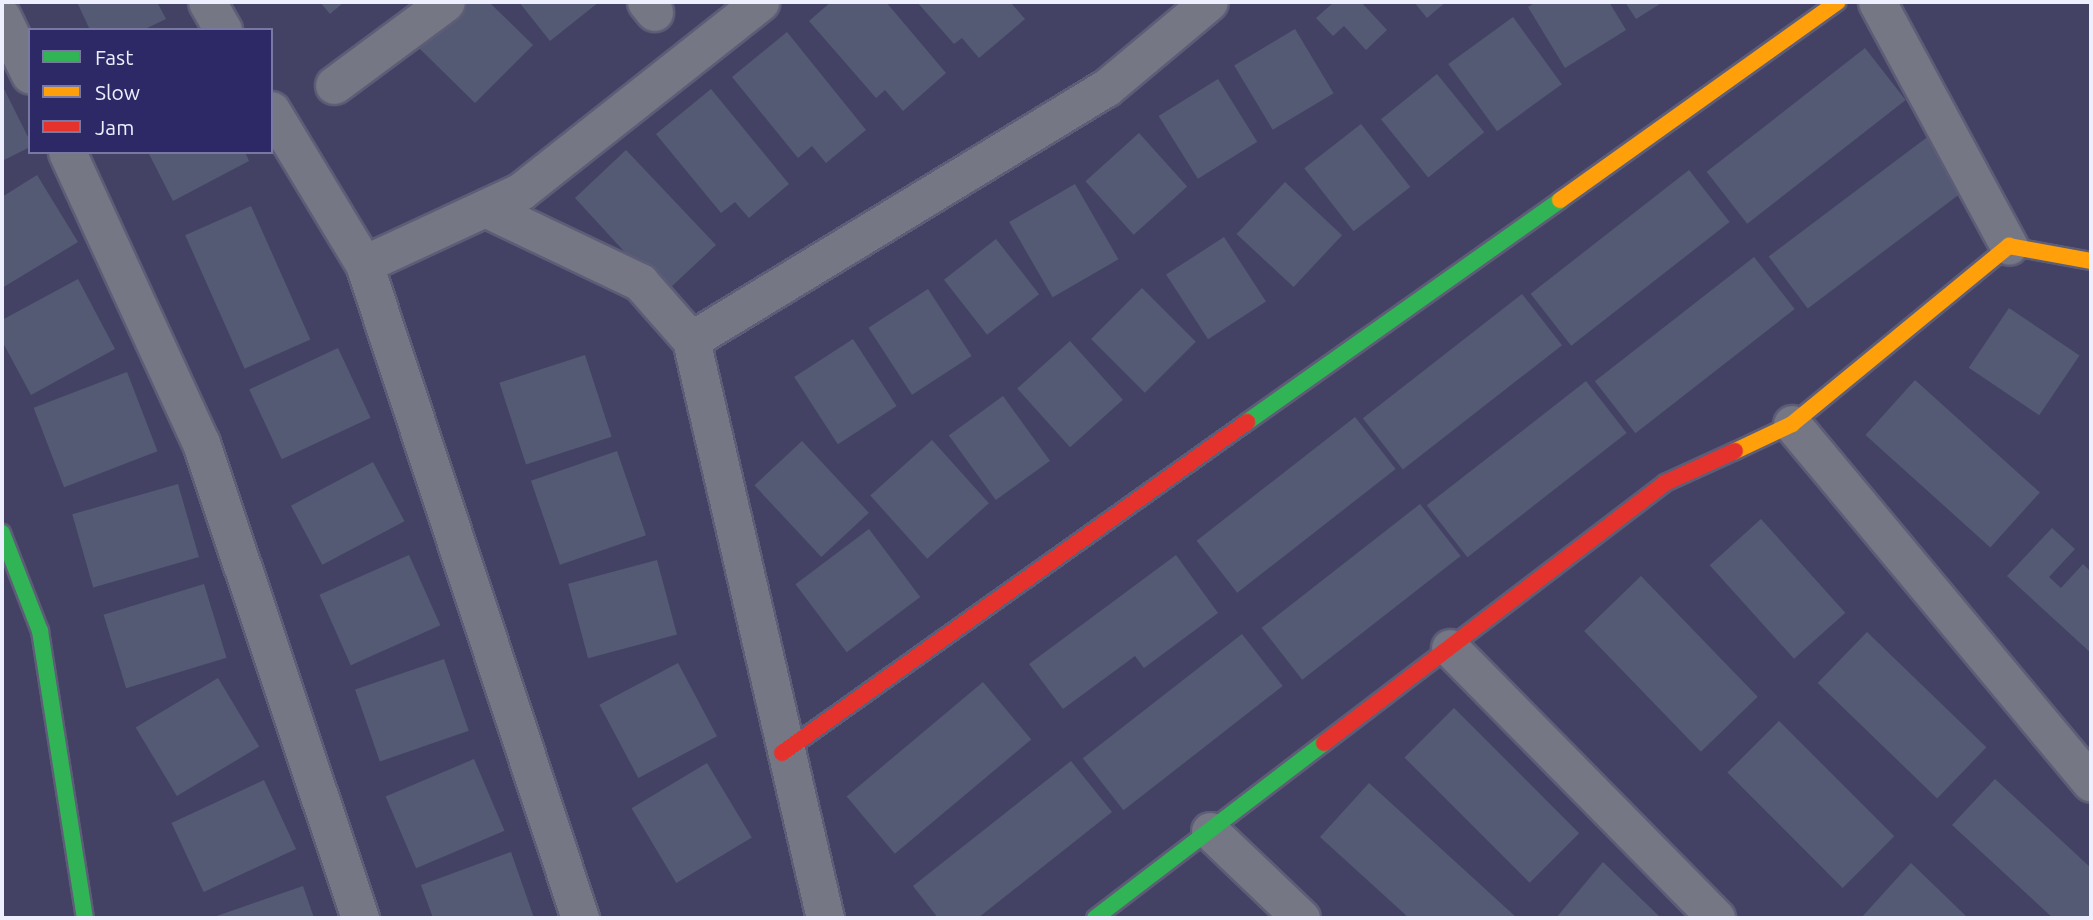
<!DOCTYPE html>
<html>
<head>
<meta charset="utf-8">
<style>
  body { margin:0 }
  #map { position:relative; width:2093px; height:920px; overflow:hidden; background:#434264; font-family:Ubuntu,sans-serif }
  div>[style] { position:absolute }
  .building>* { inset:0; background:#545a74; transform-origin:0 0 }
  .roads { filter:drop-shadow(2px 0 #5d5d77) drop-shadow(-2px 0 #5d5d77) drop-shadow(0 2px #5d5d77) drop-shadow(0 -2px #5d5d77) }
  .street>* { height:37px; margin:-18.5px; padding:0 18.5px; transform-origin:18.5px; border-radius:18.5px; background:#767784 }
  .fast>* { height:16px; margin:-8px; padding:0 8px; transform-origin:8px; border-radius:8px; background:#30b455 }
  .slow>* { height:16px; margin:-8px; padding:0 8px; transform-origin:8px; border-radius:8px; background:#ff9f0a }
  .jam>* { height:16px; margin:-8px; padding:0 8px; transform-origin:8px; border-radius:8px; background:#e5322d }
  span { translate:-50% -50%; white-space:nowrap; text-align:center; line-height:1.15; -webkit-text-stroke:5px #2c2966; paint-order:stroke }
  .frame { position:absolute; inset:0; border:4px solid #edefff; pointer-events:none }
  .legend { position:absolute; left:28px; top:28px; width:245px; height:126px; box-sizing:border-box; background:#2c2966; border:2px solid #7978a3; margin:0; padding:9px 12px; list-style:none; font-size:21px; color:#edefff }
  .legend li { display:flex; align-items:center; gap:14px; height:35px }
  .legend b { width:35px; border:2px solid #7978a3 }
</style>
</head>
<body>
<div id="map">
  <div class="building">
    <i style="clip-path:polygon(77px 2px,157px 2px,166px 19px,143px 30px,90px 30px)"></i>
    <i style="clip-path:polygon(320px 2px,344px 2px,330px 14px)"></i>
    <i style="clip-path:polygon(462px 2px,489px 2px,533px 45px,475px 103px,417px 46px)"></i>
    <i style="clip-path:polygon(519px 2px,599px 2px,550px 41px)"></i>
    <i style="clip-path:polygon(831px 2px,886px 2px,946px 73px,903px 111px,885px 90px,876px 98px,809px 21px)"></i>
    <i style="clip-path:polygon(917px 2px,1010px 2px,1025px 19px,979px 58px,962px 38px,954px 44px)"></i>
    <i style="clip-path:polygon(1334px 2px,1361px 2px,1387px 30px,1366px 50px,1344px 26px,1333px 36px,1316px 18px)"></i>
    <i style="clip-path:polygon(1414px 2px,1446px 2px,1427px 18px)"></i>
    <i style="clip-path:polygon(1536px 2px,1609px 2px,1626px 30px,1565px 68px,1528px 7px)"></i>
    <i style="clip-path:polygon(1625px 2px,1663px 2px,1636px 19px)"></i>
    <i style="left:1513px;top:17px;width:83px;height:80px;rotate:54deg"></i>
    <i style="left:1295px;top:29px;width:75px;height:71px;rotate:59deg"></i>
    <i style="clip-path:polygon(787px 32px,866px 130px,826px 163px,812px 146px,798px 158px,732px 77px)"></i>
    <i style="left:1865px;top:48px;width:66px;height:201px;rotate:52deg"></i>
    <i style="left:1437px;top:74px;width:75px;height:72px;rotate:51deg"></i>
    <i style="left:1218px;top:79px;width:74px;height:70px;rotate:58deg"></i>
    <i style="clip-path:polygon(2px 85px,30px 141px,30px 147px,2px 161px)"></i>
    <i style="clip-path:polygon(711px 89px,789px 184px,749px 218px,735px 202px,721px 213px,656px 134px)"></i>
    <i style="left:1361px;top:124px;width:80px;height:72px;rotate:52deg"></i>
    <i style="left:1139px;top:133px;width:72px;height:72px;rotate:48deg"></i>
    <i style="left:1930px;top:135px;width:65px;height:202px;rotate:53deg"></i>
    <i style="clip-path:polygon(626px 150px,716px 245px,670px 288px,652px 268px,645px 274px,575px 198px)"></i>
    <i style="clip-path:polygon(148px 152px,245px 152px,249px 161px,173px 201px)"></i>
    <i style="left:1689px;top:170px;width:66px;height:201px;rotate:52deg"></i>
    <i style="clip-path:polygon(37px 175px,78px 242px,2px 288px,2px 197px)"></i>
    <i style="left:1285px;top:182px;width:78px;height:71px;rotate:43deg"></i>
    <i style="left:1075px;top:184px;width:87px;height:76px;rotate:60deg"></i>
    <i style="left:251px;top:206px;width:146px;height:72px;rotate:66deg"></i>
    <i style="left:1224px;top:237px;width:77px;height:69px;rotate:57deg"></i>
    <i style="left:996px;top:239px;width:70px;height:66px;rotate:52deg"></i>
    <i style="left:1754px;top:257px;width:66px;height:202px;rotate:52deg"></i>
    <i style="clip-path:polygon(78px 279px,115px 349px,31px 395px,2px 341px,2px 320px)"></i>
    <i style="left:1142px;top:288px;width:76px;height:72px;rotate:45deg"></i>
    <i style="left:928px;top:289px;width:80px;height:71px;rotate:57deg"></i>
    <i style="left:1522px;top:294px;width:65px;height:202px;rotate:52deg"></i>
    <i style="left:2009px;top:308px;width:85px;height:72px;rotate:34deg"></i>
    <i style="left:853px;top:339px;width:80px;height:70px;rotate:57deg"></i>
    <i style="left:1070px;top:341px;width:79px;height:71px;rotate:48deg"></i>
    <i style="left:338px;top:348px;width:77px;height:98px;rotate:65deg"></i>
    <i style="left:585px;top:355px;width:86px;height:90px;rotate:72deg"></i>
    <i style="left:127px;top:372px;width:85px;height:100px;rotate:69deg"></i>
    <i style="left:1915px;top:380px;width:168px;height:74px;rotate:42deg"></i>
    <i style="left:1586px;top:381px;width:66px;height:202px;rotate:52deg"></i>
    <i style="left:1003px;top:396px;width:80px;height:67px;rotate:54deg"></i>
    <i style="left:1355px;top:417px;width:66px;height:201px;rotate:52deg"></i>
    <i style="left:932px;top:440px;width:85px;height:83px;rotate:48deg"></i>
    <i style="left:802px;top:441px;width:98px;height:65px;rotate:47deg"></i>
    <i style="left:617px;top:451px;width:89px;height:91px;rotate:71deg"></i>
    <i style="left:373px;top:462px;width:67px;height:93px;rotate:62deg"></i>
    <i style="left:178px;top:484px;width:76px;height:110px;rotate:74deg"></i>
    <i style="left:1420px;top:504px;width:66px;height:201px;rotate:52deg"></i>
    <i style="left:1761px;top:519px;width:126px;height:69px;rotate:48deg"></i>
    <i style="clip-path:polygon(2052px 528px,2075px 549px,2049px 577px,2061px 588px,2083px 564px,2091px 572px,2091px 653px,2007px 576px)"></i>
    <i style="left:869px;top:529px;width:85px;height:92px;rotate:53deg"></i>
    <i style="left:409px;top:555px;width:77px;height:98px;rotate:66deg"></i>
    <i style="clip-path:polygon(1176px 555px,1218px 613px,1144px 668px,1135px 656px,1063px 709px,1029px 664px)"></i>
    <i style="left:657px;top:560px;width:77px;height:92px;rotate:75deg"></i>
    <i style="left:1641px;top:576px;width:168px;height:79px;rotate:46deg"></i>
    <i style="left:204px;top:584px;width:77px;height:105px;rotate:73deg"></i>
    <i style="left:1867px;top:632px;width:166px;height:71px;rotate:44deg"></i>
    <i style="left:1242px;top:634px;width:66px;height:202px;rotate:52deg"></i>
    <i style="left:444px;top:659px;width:76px;height:94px;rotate:71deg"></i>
    <i style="left:678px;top:663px;width:83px;height:89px;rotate:62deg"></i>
    <i style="left:218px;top:678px;width:80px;height:96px;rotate:59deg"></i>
    <i style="left:983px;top:682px;width:75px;height:178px;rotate:50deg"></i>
    <i style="left:1454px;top:708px;width:177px;height:70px;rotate:45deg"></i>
    <i style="left:1779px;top:721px;width:163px;height:73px;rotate:45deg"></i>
    <i style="left:474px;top:759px;width:78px;height:96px;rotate:67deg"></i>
    <i style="clip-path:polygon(1071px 761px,1112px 812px,978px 918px,938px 918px,913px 886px)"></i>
    <i style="left:707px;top:763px;width:87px;height:88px;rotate:59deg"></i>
    <i style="clip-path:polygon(1995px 779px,2091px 868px,2091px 918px,2053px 918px,1952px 825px)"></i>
    <i style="left:264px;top:780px;width:76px;height:102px;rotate:65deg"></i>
    <i style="clip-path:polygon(1369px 783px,1517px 918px,1409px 918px,1320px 837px)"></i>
    <i style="clip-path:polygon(511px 852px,534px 918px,433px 918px,421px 885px)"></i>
    <i style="clip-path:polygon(1603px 862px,1661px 918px,1556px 918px)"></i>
    <i style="clip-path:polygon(1911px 863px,1968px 918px,1861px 918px)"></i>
    <i style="clip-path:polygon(303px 886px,314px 918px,211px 918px)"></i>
  </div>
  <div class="roads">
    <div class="street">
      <i style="left:207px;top:2px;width:32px;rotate:60deg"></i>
      <i style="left:646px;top:2px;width:13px;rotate:51deg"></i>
      <i style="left:1877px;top:2px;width:277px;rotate:61.6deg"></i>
      <i style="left:2px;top:17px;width:64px;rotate:64.2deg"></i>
      <i style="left:334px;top:85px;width:139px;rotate:-36.5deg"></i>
      <i style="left:271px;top:110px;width:180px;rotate:58.9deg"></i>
      <i style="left:364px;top:264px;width:689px;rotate:71.72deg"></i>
      <i style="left:67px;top:152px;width:320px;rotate:65.3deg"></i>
      <i style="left:201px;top:443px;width:501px;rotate:71.49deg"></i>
      <i style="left:487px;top:209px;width:170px;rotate:25.5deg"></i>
      <i style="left:640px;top:282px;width:77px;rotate:48.7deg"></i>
      <i style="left:691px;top:340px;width:593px;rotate:76.95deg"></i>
      <i style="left:364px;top:264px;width:173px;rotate:-24.9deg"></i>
      <i style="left:521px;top:191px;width:305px;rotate:-38.3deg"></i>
      <i style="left:691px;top:340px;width:486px;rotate:-31.3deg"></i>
      <i style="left:1106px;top:88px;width:134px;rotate:-39.9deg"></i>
      <i style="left:1792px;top:424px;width:467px;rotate:50.2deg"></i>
      <i style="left:1450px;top:648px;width:379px;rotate:45.4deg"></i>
      <i style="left:1210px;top:831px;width:126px;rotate:43.7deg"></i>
    </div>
    <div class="fast">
      <i style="left:1247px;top:422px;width:384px;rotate:-35.3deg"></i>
      <i style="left:2px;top:533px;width:105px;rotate:68.8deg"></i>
      <i style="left:40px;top:631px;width:291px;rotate:81.1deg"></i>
      <i style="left:1095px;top:918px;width:288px;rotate:-37.4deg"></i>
    </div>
    <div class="slow">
      <i style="left:1560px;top:200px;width:341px;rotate:-35.5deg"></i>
      <i style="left:1735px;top:451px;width:63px;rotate:-25.3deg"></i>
      <i style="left:1792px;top:424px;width:281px;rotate:-39.4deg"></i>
      <i style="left:2009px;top:246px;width:83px;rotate:10.4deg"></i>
    </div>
    <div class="jam">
      <i style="left:1324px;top:743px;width:429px;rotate:-37.3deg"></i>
      <i style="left:1665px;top:483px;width:77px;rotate:-24.6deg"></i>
      <i style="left:782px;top:753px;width:571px;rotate:-35.44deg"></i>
    </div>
  </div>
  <div class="frame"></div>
  <ul class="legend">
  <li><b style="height:9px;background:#30b455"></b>Fast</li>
  <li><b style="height:9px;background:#ff9f0a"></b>Slow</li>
  <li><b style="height:9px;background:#e5322d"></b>Jam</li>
  </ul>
</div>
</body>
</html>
